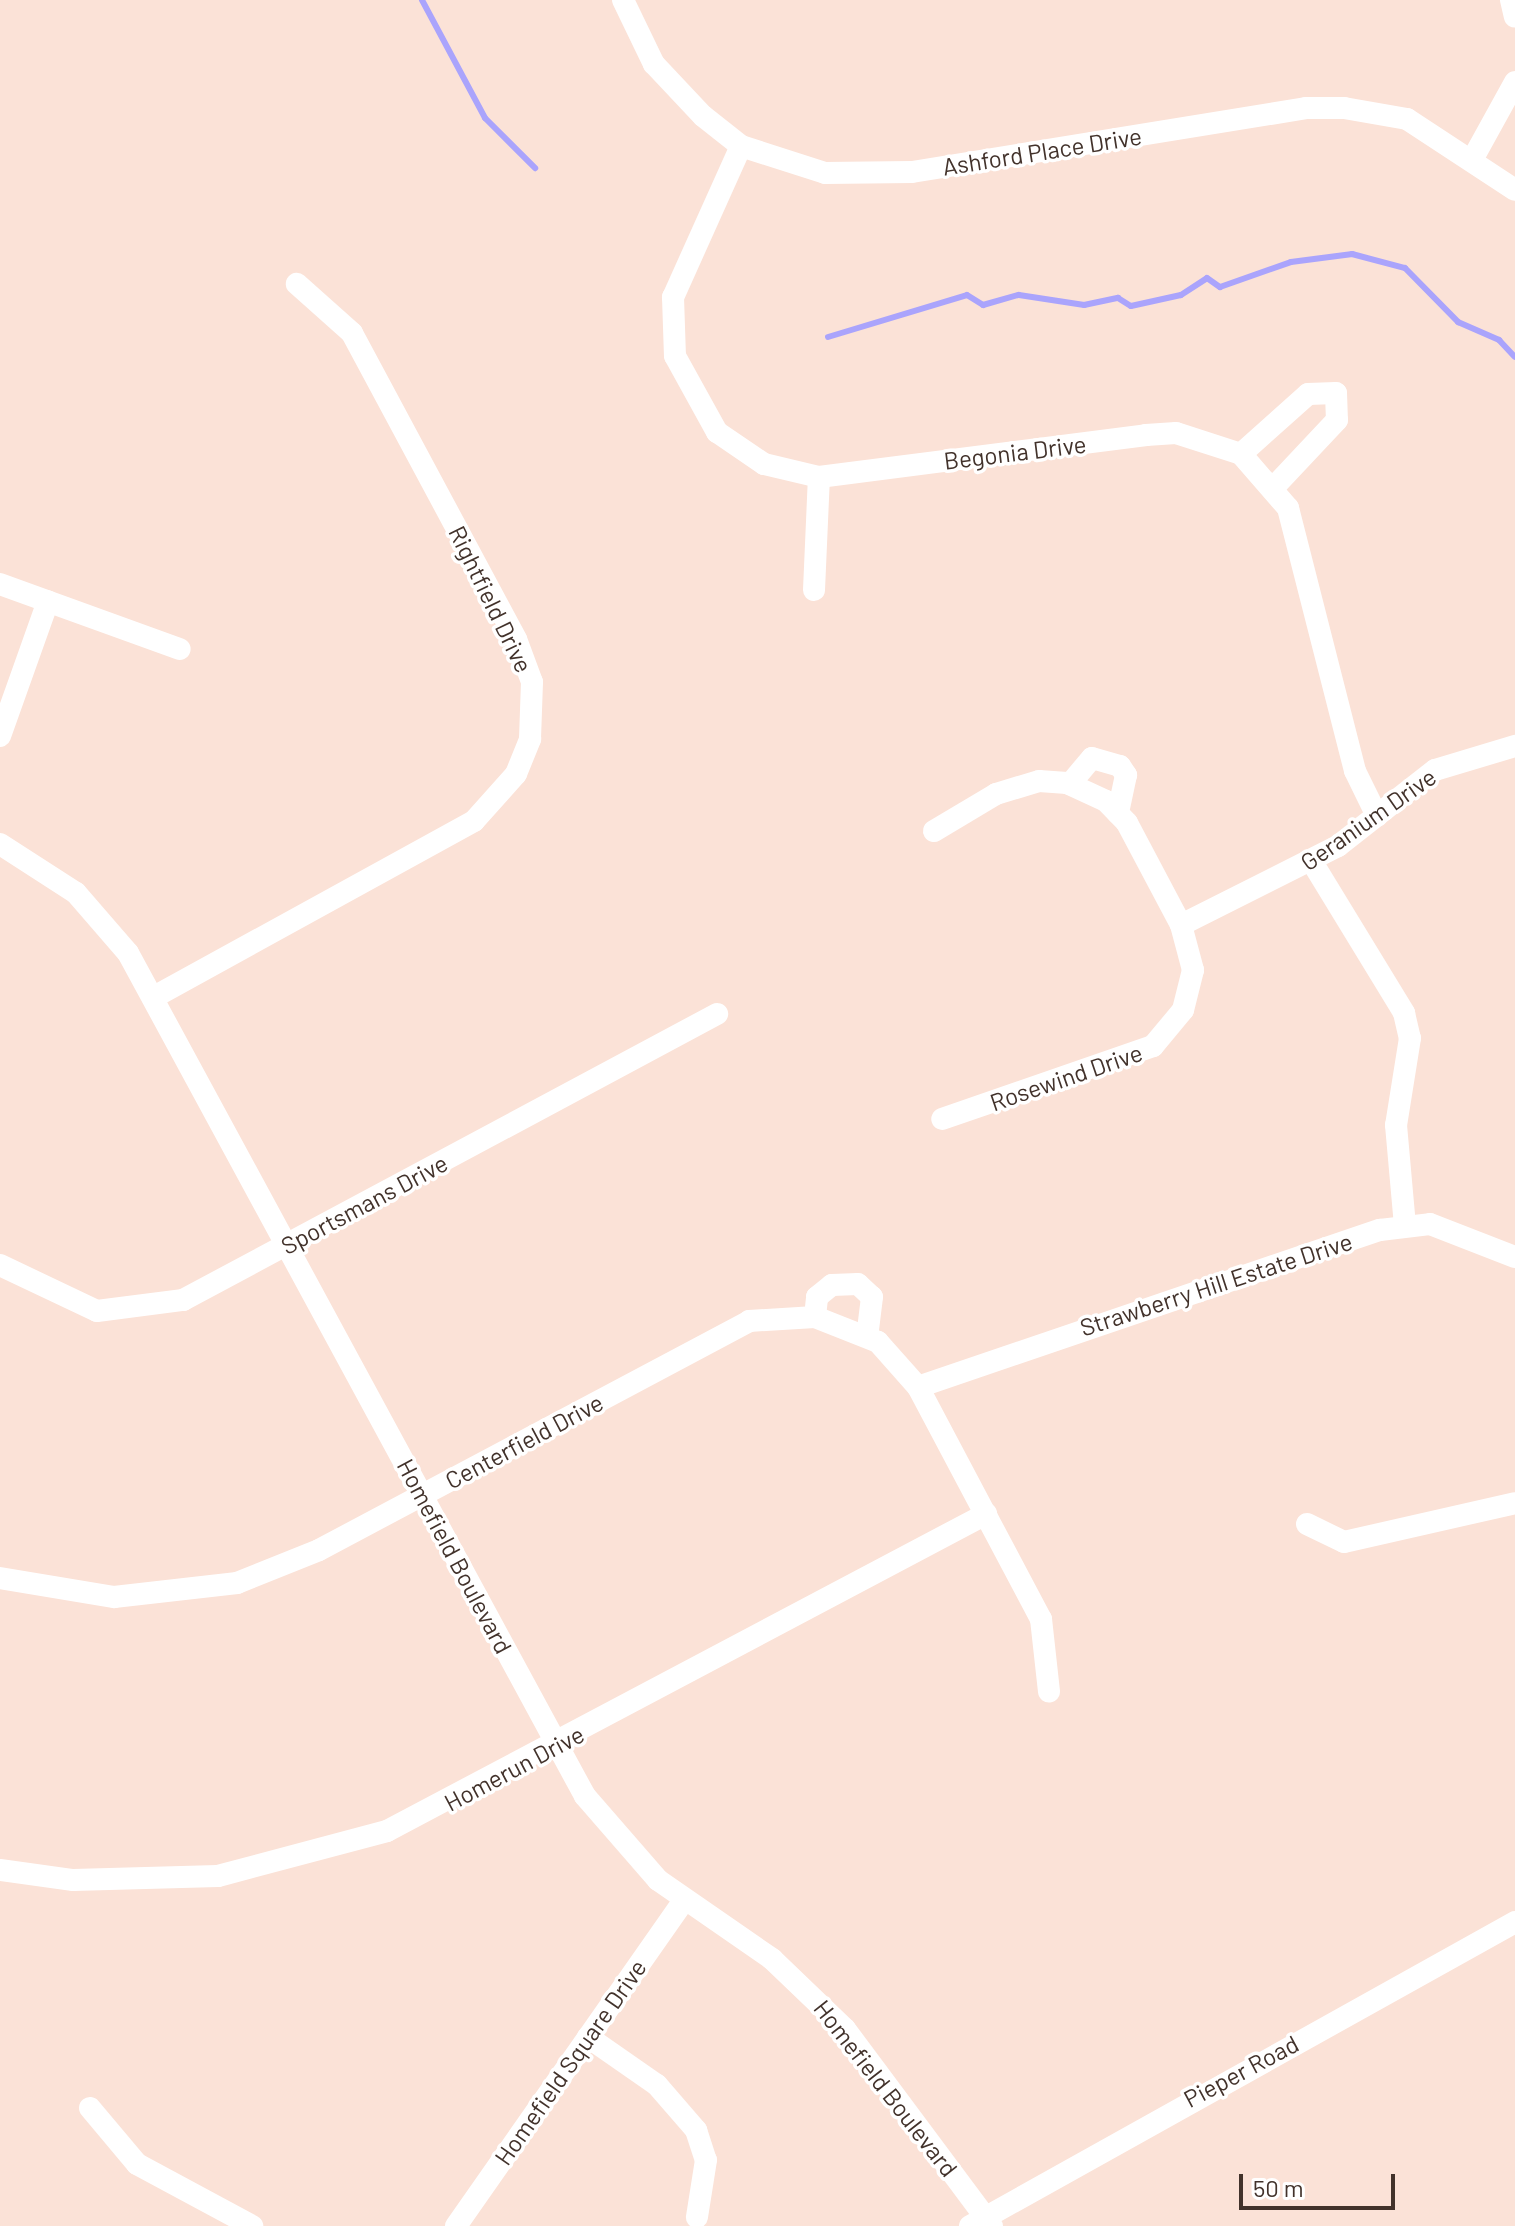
<!DOCTYPE html>
<html>
<head>
<meta charset="utf-8">
<style>
  body { margin:0 }
  #map { position:relative; width:1515px; height:2226px; overflow:hidden; background:#fbe2d7; font-family:Barlow,sans-serif }
  div>[style] { position:absolute }
  .stream>* { height:6px; margin:-3px; padding:0 3px; transform-origin:3px; border-radius:3px; background:#aaa4fc }
  .minor>* { height:22px; margin:-11px; padding:0 11px; transform-origin:11px; border-radius:11px; background:#fff }
  span { translate:-50% -50%; white-space:nowrap; text-align:center; line-height:1.15; -webkit-text-stroke:7px #fff; paint-order:stroke }
  .street-label { font-size:24px; color:#42322b }
  .scale { position:absolute; left:1239px; top:2174px; width:156px; height:36px; box-sizing:border-box; border:4px solid #42322b; border-top:0; padding-left:10px; font-size:24px; line-height:28px; white-space:nowrap; color:#42322b; -webkit-text-stroke:6px #fff; paint-order:stroke }
</style>
</head>
<body>
<div id="map">
  <div class="stream">
    <i style="left:422px;top:0;width:134px;rotate:61.9deg"></i>
    <i style="left:485px;top:118px;width:71px;rotate:45deg"></i>
    <i style="left:828px;top:337px;width:145px;rotate:-16.8deg"></i>
    <i style="left:967px;top:295px;width:19px;rotate:32deg"></i>
    <i style="left:983px;top:305px;width:37px;rotate:-16deg"></i>
    <i style="left:1019px;top:295px;width:66px;rotate:8.7deg"></i>
    <i style="left:1084px;top:305px;width:35px;rotate:-12deg"></i>
    <i style="left:1118px;top:298px;width:15px;rotate:32deg"></i>
    <i style="left:1131px;top:306px;width:51px;rotate:-12.4deg"></i>
    <i style="left:1181px;top:295px;width:31px;rotate:-33deg"></i>
    <i style="left:1207px;top:278px;width:16px;rotate:35deg"></i>
    <i style="left:1220px;top:287px;width:75px;rotate:-19.4deg"></i>
    <i style="left:1291px;top:262px;width:62px;rotate:-7.5deg"></i>
    <i style="left:1352px;top:254px;width:55px;rotate:14.8deg"></i>
    <i style="left:1405px;top:268px;width:76px;rotate:45.5deg"></i>
    <i style="left:1458px;top:322px;width:45px;rotate:23.7deg"></i>
    <i style="left:1499px;top:340px;width:23px;rotate:47deg"></i>
  </div>
  <div class="minor">
    <i style="left:623px;top:0;width:71px;rotate:64.2deg"></i>
    <i style="left:654px;top:64px;width:71px;rotate:46.7deg"></i>
    <i style="left:703px;top:116px;width:48px;rotate:38.3deg"></i>
    <i style="left:741px;top:146px;width:88px;rotate:17.8deg"></i>
    <i style="left:825px;top:173px;width:87px;rotate:-0.7deg"></i>
    <i style="left:912px;top:172px;width:399px;rotate:-9.2deg"></i>
    <i style="left:1306px;top:108px;width:38px"></i>
    <i style="left:1344px;top:108px;width:64px;rotate:9.9deg"></i>
    <i style="left:1407px;top:119px;width:129px;rotate:33.3deg"></i>
    <i style="left:1511px;top:0;width:17px;rotate:77deg"></i>
    <i style="left:741px;top:146px;width:166px;rotate:114.2deg"></i>
    <i style="left:673px;top:297px;width:59px;rotate:88.1deg"></i>
    <i style="left:675px;top:356px;width:87px;rotate:61.1deg"></i>
    <i style="left:717px;top:432px;width:57px;rotate:34.2deg"></i>
    <i style="left:764px;top:464px;width:57px;rotate:13.3deg"></i>
    <i style="left:819px;top:477px;width:330px;rotate:-7.3deg"></i>
    <i style="left:1146px;top:435px;width:30px;rotate:-4deg"></i>
    <i style="left:1176px;top:433px;width:68px;rotate:17.9deg"></i>
    <i style="left:1241px;top:454px;width:72px;rotate:49deg"></i>
    <i style="left:1288px;top:508px;width:271px;rotate:75.7deg"></i>
    <i style="left:1355px;top:771px;width:50px;rotate:63.9deg"></i>
    <i style="left:1472px;top:160px;width:89px;rotate:-61.1deg"></i>
    <i style="left:1241px;top:454px;width:90px;rotate:-41.8deg"></i>
    <i style="left:1308px;top:394px;width:28px;rotate:-2deg"></i>
    <i style="left:1336px;top:393px;width:27px;rotate:88deg"></i>
    <i style="left:1337px;top:420px;width:92px;rotate:133.2deg"></i>
    <i style="left:0;top:584px;width:191px;rotate:19.9deg"></i>
    <i style="left:814px;top:590px;width:113px;rotate:-87.5deg"></i>
    <i style="left:0;top:736px;width:143px;rotate:-70.4deg"></i>
    <i style="left:1070px;top:784px;width:34px;rotate:-50deg"></i>
    <i style="left:1092px;top:758px;width:29px;rotate:16deg"></i>
    <i style="left:1120px;top:766px;width:11px;rotate:56deg"></i>
    <i style="left:1126px;top:775px;width:39px;rotate:102deg"></i>
    <i style="left:934px;top:831px;width:72px;rotate:-30.8deg"></i>
    <i style="left:996px;top:794px;width:45px;rotate:-16.8deg"></i>
    <i style="left:1039px;top:781px;width:28px;rotate:4deg"></i>
    <i style="left:1067px;top:783px;width:43px;rotate:24.8deg"></i>
    <i style="left:1106px;top:801px;width:30px;rotate:46deg"></i>
    <i style="left:1127px;top:823px;width:115px;rotate:62.1deg"></i>
    <i style="left:1181px;top:925px;width:47px;rotate:75.1deg"></i>
    <i style="left:1193px;top:970px;width:41px;rotate:104deg"></i>
    <i style="left:1183px;top:1010px;width:47px;rotate:129.8deg"></i>
    <i style="left:1153px;top:1046px;width:223px;rotate:160.9deg"></i>
    <i style="left:0;top:844px;width:90px;rotate:32.8deg"></i>
    <i style="left:76px;top:893px;width:79px;rotate:49.1deg"></i>
    <i style="left:128px;top:953px;width:959px;rotate:61.54deg"></i>
    <i style="left:585px;top:1796px;width:111px;rotate:49deg"></i>
    <i style="left:658px;top:1880px;width:139px;rotate:34.7deg"></i>
    <i style="left:772px;top:1959px;width:101px;rotate:43.8deg"></i>
    <i style="left:845px;top:2029px;width:246px;rotate:53.3deg"></i>
    <i style="left:1312px;top:862px;width:177px;rotate:58.6deg"></i>
    <i style="left:1404px;top:1013px;width:26px;rotate:77deg"></i>
    <i style="left:1410px;top:1038px;width:88px;rotate:99.1deg"></i>
    <i style="left:1396px;top:1125px;width:100px;rotate:84.9deg"></i>
    <i style="left:1181px;top:925px;width:176px;rotate:-26.7deg"></i>
    <i style="left:1338px;top:846px;width:123px;rotate:-38.1deg"></i>
    <i style="left:1435px;top:770px;width:84px;rotate:-16.7deg"></i>
    <i style="left:154px;top:997px;width:365px;rotate:-28.8deg"></i>
    <i style="left:474px;top:821px;width:63px;rotate:-48.2deg"></i>
    <i style="left:516px;top:774px;width:38px;rotate:-68deg"></i>
    <i style="left:530px;top:739px;width:57px;rotate:-88deg"></i>
    <i style="left:532px;top:682px;width:46px;rotate:-110.4deg"></i>
    <i style="left:516px;top:639px;width:347px;rotate:-118.2deg"></i>
    <i style="left:352px;top:333px;width:74px;rotate:-138.3deg"></i>
    <i style="left:0;top:1265px;width:107px;rotate:25.4deg"></i>
    <i style="left:97px;top:1311px;width:87px;rotate:-7.3deg"></i>
    <i style="left:183px;top:1300px;width:606px;rotate:-28.17deg"></i>
    <i style="left:815px;top:1317px;width:20px;rotate:-84deg"></i>
    <i style="left:817px;top:1297px;width:19px;rotate:-39deg"></i>
    <i style="left:832px;top:1285px;width:26px;rotate:-2deg"></i>
    <i style="left:858px;top:1284px;width:19px;rotate:43deg"></i>
    <i style="left:872px;top:1297px;width:39px;rotate:97deg"></i>
    <i style="left:918px;top:1387px;width:488px;rotate:-18.8deg"></i>
    <i style="left:1380px;top:1230px;width:50px;rotate:-6.8deg"></i>
    <i style="left:1430px;top:1224px;width:91px;rotate:21.2deg"></i>
    <i style="left:1307px;top:1524px;width:41px;rotate:25.9deg"></i>
    <i style="left:1344px;top:1542px;width:175px;rotate:-12.8deg"></i>
    <i style="left:0;top:1578px;width:116px;rotate:9.5deg"></i>
    <i style="left:114px;top:1597px;width:124px;rotate:-6.5deg"></i>
    <i style="left:237px;top:1583px;width:88px;rotate:-21.9deg"></i>
    <i style="left:319px;top:1550px;width:487px;rotate:-28deg"></i>
    <i style="left:749px;top:1321px;width:66px;rotate:-3.5deg"></i>
    <i style="left:815px;top:1317px;width:68px;rotate:21.6deg"></i>
    <i style="left:878px;top:1342px;width:60px;rotate:48.4deg"></i>
    <i style="left:918px;top:1387px;width:263px;rotate:62.1deg"></i>
    <i style="left:1041px;top:1619px;width:73px;rotate:83.7deg"></i>
    <i style="left:0;top:1870px;width:74px;rotate:7.8deg"></i>
    <i style="left:73px;top:1880px;width:145px;rotate:-1.6deg"></i>
    <i style="left:218px;top:1876px;width:175px;rotate:-14.9deg"></i>
    <i style="left:387px;top:1831px;width:678px;rotate:-27.89deg"></i>
    <i style="left:588px;top:2037px;width:84px;rotate:34.8deg"></i>
    <i style="left:657px;top:2085px;width:60px;rotate:49.1deg"></i>
    <i style="left:696px;top:2130px;width:32px;rotate:72deg"></i>
    <i style="left:706px;top:2160px;width:58px;rotate:99deg"></i>
    <i style="left:90px;top:2108px;width:73px;rotate:50deg"></i>
    <i style="left:137px;top:2164px;width:131px;rotate:28.3deg"></i>
    <i style="left:456px;top:2226px;width:399px;rotate:-55deg"></i>
    <i style="left:970px;top:2226px;width:624px;rotate:-29.15deg"></i>
  </div>
  <div class="street-label">
    <span style="left:1042px;top:151px;rotate:-9deg">Ashford Place Drive</span>
    <span style="left:1015px;top:452px;rotate:-7deg">Begonia Drive</span>
    <span style="left:491px;top:599px;rotate:64deg">Rightfield Drive</span>
    <span style="left:1368px;top:819px;rotate:-35deg">Geranium Drive</span>
    <span style="left:1066px;top:1077px;rotate:-19deg">Rosewind Drive</span>
    <span style="left:364px;top:1204px;rotate:-28deg">Sportsmans Drive</span>
    <span style="left:1216px;top:1284px;rotate:-18deg">Strawberry Hill Estate Drive</span>
    <span style="left:524px;top:1441px;rotate:-28deg">Centerfield Drive</span>
    <span style="left:455px;top:1556px;rotate:62deg">Homefield Boulevard</span>
    <span style="left:514px;top:1768px;rotate:-28deg">Homerun Drive</span>
    <span style="left:570px;top:2062px;rotate:-55deg">Homefield Square Drive</span>
    <span style="left:1241px;top:2071px;rotate:-28deg">Pieper Road</span>
    <span style="left:886px;top:2088px;rotate:52deg">Homefield Boulevard</span>
  </div>
  <div class="scale">50 m</div>
</div>
</body>
</html>
